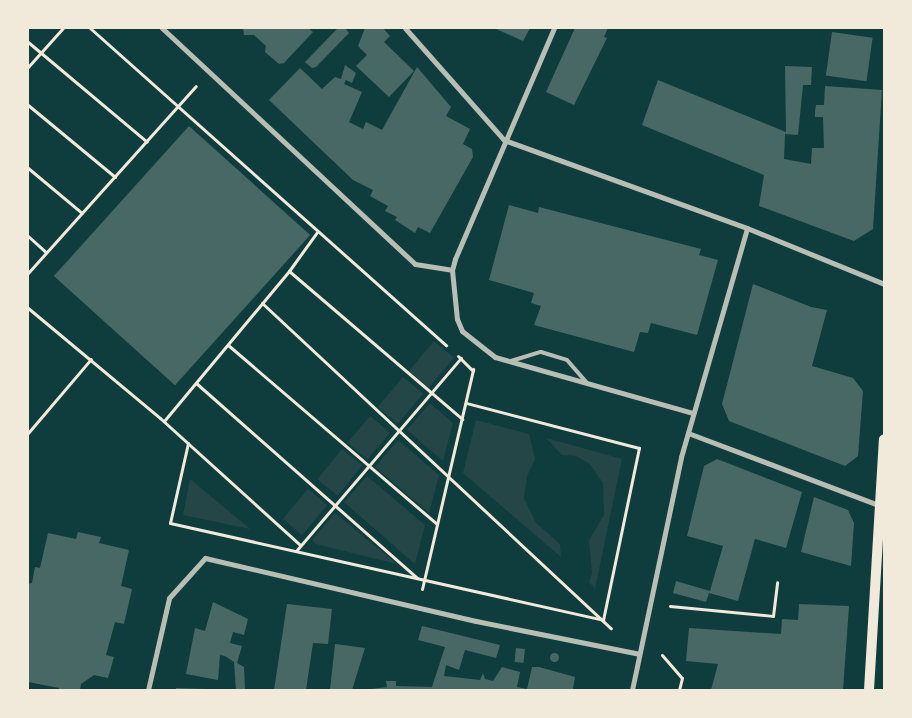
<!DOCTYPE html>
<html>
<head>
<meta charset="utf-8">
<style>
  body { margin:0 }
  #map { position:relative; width:912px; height:718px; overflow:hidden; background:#0f3d3e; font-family:"Noto Serif",serif }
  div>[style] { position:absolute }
  .green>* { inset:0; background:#244646; transform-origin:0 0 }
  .building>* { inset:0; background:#486865; transform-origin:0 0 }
  .round { border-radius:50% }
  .path>* { height:3px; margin:-1.5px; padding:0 1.5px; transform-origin:1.5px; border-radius:1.5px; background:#f1e9da }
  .service>* { height:4px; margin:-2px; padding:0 2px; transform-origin:2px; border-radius:2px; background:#b8beb3 }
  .minor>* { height:5px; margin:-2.5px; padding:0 2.5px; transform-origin:2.5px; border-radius:2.5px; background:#b8beb3 }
  .secondary>* { height:10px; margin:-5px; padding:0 5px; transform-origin:5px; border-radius:5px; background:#f1e9da }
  span { translate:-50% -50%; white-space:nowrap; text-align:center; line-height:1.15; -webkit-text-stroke:5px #f1e9da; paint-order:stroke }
  .frame { position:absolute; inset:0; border:29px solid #f1e9da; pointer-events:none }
</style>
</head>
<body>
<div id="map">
  <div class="green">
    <i style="left:434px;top:341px;width:26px;height:39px;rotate:40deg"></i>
    <i style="left:403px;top:377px;width:26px;height:39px;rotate:40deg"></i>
    <i style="clip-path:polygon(430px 403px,453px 423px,443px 461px,407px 430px)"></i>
    <i style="left:370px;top:416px;width:26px;height:35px;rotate:40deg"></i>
    <i style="clip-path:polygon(476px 420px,529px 434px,535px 459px,527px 476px,524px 498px,536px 523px,560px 544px,561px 557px,463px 473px)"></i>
    <i style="clip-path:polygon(546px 438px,622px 459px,595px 589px,589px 582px,592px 573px,589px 540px,604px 515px,603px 483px,590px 464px,576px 456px,562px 455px)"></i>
    <i style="clip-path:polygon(398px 440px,439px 475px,429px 513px,375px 467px)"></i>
    <i style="left:342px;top:449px;width:26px;height:39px;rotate:39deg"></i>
    <i style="clip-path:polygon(367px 476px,425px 525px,415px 564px,344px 502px)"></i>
    <i style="clip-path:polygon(190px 479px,250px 529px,183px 515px)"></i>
    <i style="left:308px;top:489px;width:25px;height:39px;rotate:40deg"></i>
    <i style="clip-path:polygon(335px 513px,397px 564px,316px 544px,312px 540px)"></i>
  </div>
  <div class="building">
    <i style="clip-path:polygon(243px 28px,308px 28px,313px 32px,284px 63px,279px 64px,265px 52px,266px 46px,254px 35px,244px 35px)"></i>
    <i style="clip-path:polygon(338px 28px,345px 28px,349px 33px,316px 67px,312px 68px,305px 62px)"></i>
    <i style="clip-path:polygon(365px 28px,383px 28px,390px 36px,384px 42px,414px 71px,389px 97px,356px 66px,367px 55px,358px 46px)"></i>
    <i style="clip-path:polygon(494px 28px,530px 28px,523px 41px)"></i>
    <i style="clip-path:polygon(575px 28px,608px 28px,604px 37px,607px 38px,574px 105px,546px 92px)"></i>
    <i style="left:832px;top:32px;width:41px;height:44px;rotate:8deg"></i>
    <i style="clip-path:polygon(345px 65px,356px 73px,352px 83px,346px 80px,344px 84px,362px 92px,349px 122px,363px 129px,366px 122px,382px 130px,417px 67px,451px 107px,446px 116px,470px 129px,463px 144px,472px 149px,473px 157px,430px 233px,418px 227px,415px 233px,395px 220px,397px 217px,385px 211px,388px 206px,370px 196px,373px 190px,353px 180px,269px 100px,300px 68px,322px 89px,335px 77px,341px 79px)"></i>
    <i style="clip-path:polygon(785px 66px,812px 67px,811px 85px,803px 85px,798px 135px,785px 134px,784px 159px,811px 164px,812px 148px,824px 148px,823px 117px,815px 117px,815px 111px,816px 105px,824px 105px,825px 86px,882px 90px,873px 229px,854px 241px,759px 206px,764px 175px,642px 125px,658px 80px,786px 132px)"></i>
    <i style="left:189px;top:126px;width:163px;height:202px;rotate:42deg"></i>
    <i style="clip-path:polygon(509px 205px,538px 213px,539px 207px,701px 249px,699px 255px,718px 260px,697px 335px,651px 323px,648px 333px,640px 332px,634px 352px,534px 325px,541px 306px,531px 303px,534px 293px,489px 280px)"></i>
    <i style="clip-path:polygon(753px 284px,811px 307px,827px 310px,812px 366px,853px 378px,863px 391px,858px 456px,845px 466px,729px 421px,722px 404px)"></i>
    <i style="clip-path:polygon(717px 459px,802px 492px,786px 548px,755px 539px,738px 601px,709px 593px,706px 602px,673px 593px,676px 581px,710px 591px,723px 546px,687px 536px,704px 466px)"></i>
    <i style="clip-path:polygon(814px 497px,848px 510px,854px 523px,851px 566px,801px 552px)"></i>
    <i style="clip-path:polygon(78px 532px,101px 537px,99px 543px,129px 550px,121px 586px,132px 589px,124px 624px,115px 622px,106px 655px,114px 657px,108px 678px,94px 675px,81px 684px,80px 690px,59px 690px,59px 688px,28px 682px,28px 584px,32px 583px,35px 567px,40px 568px,48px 533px,76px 539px)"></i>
    <i style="clip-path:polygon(213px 602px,248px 619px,244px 635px,233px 632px,230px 643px,242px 646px,237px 663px,244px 667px,245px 690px,236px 690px,234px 662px,225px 656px,220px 655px,218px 680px,186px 674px,195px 628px,205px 631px)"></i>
    <i style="clip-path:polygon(287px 604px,332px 609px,328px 644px,313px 643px,306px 690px,274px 690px)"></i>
    <i style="clip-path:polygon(799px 604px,849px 606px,843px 690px,711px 690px,718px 664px,686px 661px,689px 628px,781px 634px,782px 619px,798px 620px)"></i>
    <i style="clip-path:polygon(422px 626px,500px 645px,496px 658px,465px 650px,459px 670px,446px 665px,444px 676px,480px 680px,483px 673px,485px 679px,493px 681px,502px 667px,520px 672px,517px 687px,527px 689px,532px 667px,539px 667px,575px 677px,573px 689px,578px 690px,362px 690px,387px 687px,386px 681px,396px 681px,396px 686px,432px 687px,445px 647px,418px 640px)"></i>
    <i style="clip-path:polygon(335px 644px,365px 648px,352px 690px,330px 690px)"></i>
    <i style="left:516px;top:648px;width:9px;height:14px;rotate:6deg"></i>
    <i class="round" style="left:549.5px;top:652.5px;width:9px;height:9px"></i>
    <i style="clip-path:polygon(176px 688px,205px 689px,205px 690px,176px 690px)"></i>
  </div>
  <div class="path">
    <i style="left:90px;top:28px;width:477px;rotate:41.7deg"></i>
    <i style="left:28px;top:42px;width:155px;rotate:40deg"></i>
    <i style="left:28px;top:67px;width:52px;rotate:-48.1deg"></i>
    <i style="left:28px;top:105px;width:113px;rotate:39.6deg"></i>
    <i style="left:28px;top:168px;width:70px;rotate:39.8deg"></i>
    <i style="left:28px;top:236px;width:24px;rotate:42deg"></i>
    <i style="left:289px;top:271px;width:228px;rotate:40.5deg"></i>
    <i style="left:28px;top:273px;width:251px;rotate:-48.1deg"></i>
    <i style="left:262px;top:303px;width:477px;rotate:43deg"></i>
    <i style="left:28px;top:308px;width:172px;rotate:39.8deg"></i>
    <i style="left:160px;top:418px;width:189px;rotate:42.2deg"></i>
    <i style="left:228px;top:345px;width:275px;rotate:40.6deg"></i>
    <i style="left:458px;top:356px;width:21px;rotate:45deg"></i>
    <i style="left:196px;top:383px;width:295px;rotate:41.4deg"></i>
    <i style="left:164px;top:421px;width:195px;rotate:-50.2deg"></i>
    <i style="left:289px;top:271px;width:48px;rotate:-54.3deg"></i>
    <i style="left:28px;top:433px;width:97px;rotate:-49.6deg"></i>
    <i style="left:188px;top:443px;width:82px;rotate:102.7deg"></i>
    <i style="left:170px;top:523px;width:444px;rotate:12.6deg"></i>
    <i style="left:603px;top:620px;width:176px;rotate:-78.2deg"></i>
    <i style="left:639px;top:448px;width:179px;rotate:-165.4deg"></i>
    <i style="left:296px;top:551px;width:254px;rotate:-49.5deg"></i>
    <i style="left:422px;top:589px;width:226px;rotate:-76.9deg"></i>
    <i style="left:670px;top:606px;width:103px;rotate:5.5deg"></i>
    <i style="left:773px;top:616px;width:34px;rotate:-83deg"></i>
    <i style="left:662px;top:655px;width:30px;rotate:49deg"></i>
    <i style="left:682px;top:678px;width:12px;rotate:104deg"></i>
  </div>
  <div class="service">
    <i style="left:511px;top:361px;width:31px;rotate:-17deg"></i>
    <i style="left:541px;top:352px;width:27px;rotate:17deg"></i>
    <i style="left:567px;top:360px;width:29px;rotate:49deg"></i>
  </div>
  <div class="minor">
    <i style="left:162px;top:28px;width:346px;rotate:43deg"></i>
    <i style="left:415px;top:264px;width:37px;rotate:9deg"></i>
    <i style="left:405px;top:28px;width:149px;rotate:48.5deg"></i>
    <i style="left:504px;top:140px;width:258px;rotate:19.9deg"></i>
    <i style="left:747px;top:228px;width:148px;rotate:22.2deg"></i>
    <i style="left:554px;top:28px;width:251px;rotate:113.2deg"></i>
    <i style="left:455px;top:259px;width:11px;rotate:105deg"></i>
    <i style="left:452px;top:270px;width:49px;rotate:84.2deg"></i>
    <i style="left:457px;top:319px;width:13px;rotate:67deg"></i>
    <i style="left:462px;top:331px;width:42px;rotate:38.2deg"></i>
    <i style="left:495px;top:357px;width:206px;rotate:15.8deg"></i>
    <i style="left:688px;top:433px;width:206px;rotate:20.7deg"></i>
    <i style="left:148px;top:690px;width:94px;rotate:-77.1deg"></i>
    <i style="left:169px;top:598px;width:54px;rotate:-48deg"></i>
    <i style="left:205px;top:558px;width:278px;rotate:13.1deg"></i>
    <i style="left:476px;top:621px;width:166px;rotate:11.4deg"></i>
    <i style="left:632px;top:690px;width:238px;rotate:-78.1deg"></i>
    <i style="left:681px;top:457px;width:238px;rotate:-73.9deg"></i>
  </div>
  <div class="secondary">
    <i style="left:869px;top:690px;width:251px;rotate:-86.6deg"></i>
  </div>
  <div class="frame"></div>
</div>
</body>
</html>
